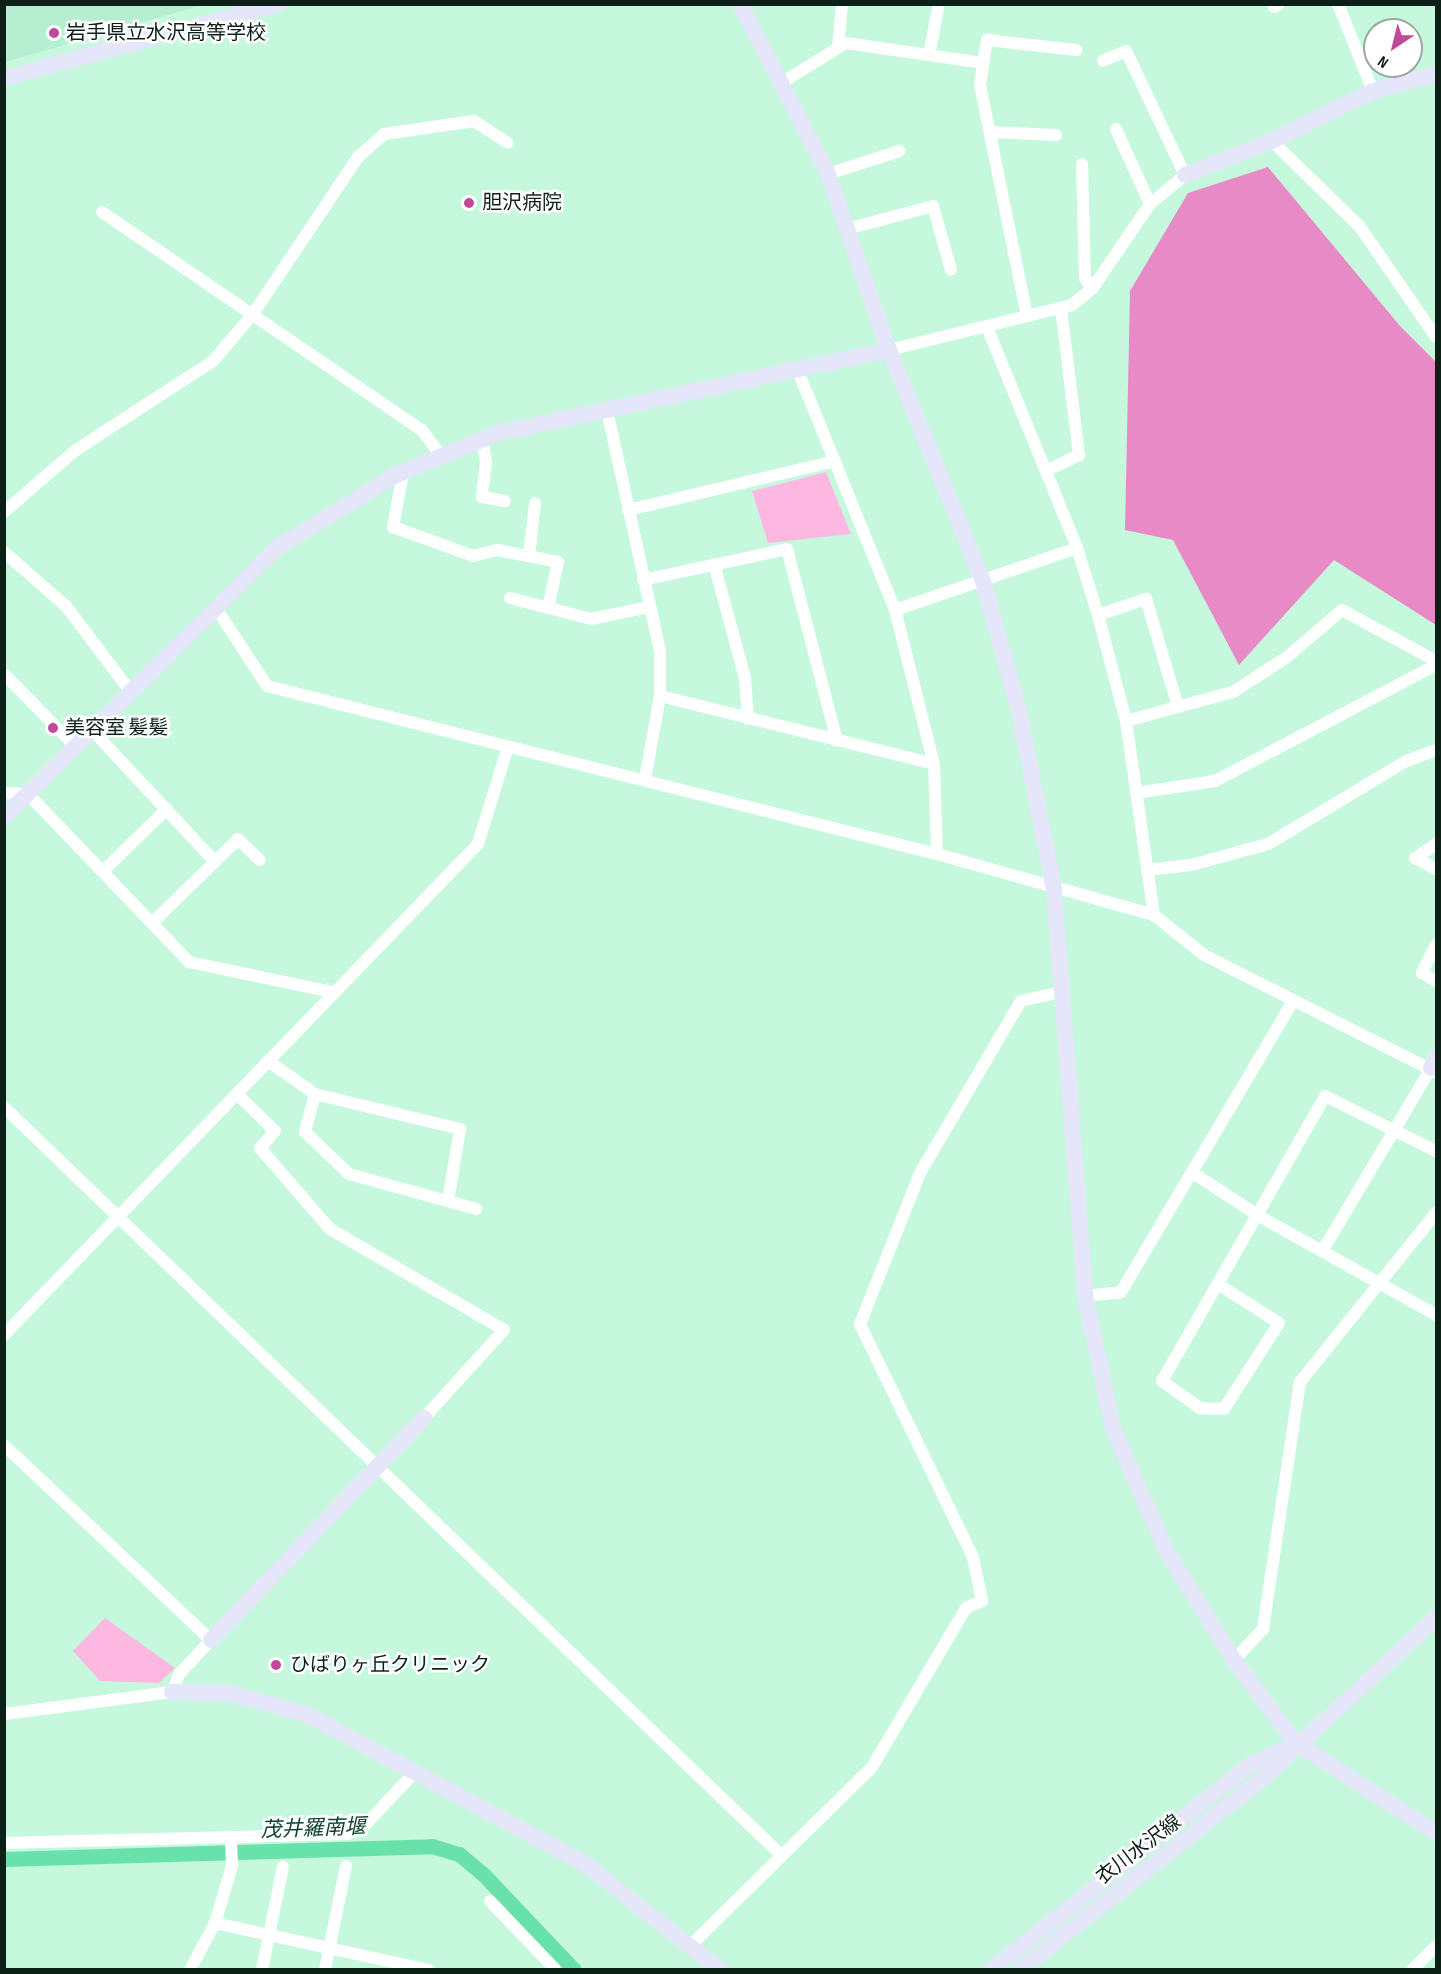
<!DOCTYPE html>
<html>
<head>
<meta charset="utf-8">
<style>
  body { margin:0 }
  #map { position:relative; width:1441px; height:1974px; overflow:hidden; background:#c6f8de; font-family:"Sofia Sans Condensed","Noto Sans JP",sans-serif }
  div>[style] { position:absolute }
  .built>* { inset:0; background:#b5eed0 }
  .green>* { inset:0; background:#fdb8e2 }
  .forest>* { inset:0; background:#e88ac6 }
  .canal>* { height:15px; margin:-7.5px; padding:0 7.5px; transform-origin:7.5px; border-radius:7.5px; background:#68e1ab }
  .street>* { height:12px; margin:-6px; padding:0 6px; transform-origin:6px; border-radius:6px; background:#fff }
  .secondary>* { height:16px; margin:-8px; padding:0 8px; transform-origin:8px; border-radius:8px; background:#e6e6fa }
  .dots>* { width:16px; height:16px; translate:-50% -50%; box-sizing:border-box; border:3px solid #fff; border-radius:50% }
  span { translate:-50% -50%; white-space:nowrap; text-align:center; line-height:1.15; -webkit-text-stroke:5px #fff; paint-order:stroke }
  .poi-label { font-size:20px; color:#0d2017 }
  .left { translate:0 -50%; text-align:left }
  .street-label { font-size:20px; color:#0d2017 }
  .water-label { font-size:21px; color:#0f432e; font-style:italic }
  .frame { position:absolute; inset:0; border:6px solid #0d2017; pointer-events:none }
  .north { position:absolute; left:1363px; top:18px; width:60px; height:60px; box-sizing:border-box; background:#fff; border:2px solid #9ea6a2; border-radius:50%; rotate:215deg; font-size:16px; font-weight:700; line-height:24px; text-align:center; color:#0d2017 }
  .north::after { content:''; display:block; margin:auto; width:21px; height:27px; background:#c1489b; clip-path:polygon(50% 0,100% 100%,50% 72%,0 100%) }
</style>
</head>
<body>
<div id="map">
  <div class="built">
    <i style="clip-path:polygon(5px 4px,202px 4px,202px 5px,5px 62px)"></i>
  </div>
  <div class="green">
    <i style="clip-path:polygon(826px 472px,851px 534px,768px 543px,752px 491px)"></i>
    <i style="clip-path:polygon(105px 1618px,175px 1668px,159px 1683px,100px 1681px,73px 1651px)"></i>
  </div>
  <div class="forest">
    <i style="clip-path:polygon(1268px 167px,1400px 326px,1436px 362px,1436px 625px,1334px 560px,1239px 665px,1173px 540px,1125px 530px,1130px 291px,1188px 193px)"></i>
  </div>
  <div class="canal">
    <i style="left:4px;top:1859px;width:428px;rotate:-1.7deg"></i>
    <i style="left:432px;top:1846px;width:28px;rotate:17deg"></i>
    <i style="left:459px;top:1854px;width:31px;rotate:40deg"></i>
    <i style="left:483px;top:1874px;width:132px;rotate:46.5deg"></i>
  </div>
  <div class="street">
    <i style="left:1338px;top:4px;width:94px;rotate:68.1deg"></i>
    <i style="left:1274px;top:7px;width:6px;rotate:-31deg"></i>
    <i style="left:838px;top:48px;width:44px;rotate:-84.8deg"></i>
    <i style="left:929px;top:55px;width:47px;rotate:-78.9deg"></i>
    <i style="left:783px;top:82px;width:74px;rotate:-31.8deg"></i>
    <i style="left:846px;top:43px;width:138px;rotate:8.3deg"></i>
    <i style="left:1116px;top:129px;width:82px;rotate:65.6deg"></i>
    <i style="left:991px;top:132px;width:65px;rotate:2.6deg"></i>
    <i style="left:1272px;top:141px;width:123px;rotate:44.3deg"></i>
    <i style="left:1360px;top:227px;width:134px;rotate:55.4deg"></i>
    <i style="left:1082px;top:164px;width:114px;rotate:88.5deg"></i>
    <i style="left:1085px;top:278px;width:13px;rotate:58deg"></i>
    <i style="left:828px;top:174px;width:75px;rotate:-17.9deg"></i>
    <i style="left:102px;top:212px;width:387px;rotate:34.3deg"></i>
    <i style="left:422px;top:430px;width:29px;rotate:54deg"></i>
    <i style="left:847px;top:229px;width:89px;rotate:-15deg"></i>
    <i style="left:933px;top:206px;width:66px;rotate:74.3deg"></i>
    <i style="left:1027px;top:316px;width:236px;rotate:-101.5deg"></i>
    <i style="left:980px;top:85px;width:46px;rotate:-81.2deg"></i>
    <i style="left:987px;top:40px;width:90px;rotate:6.4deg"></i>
    <i style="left:987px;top:327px;width:239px;rotate:67.8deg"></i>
    <i style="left:1077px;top:548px;width:70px;rotate:72.6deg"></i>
    <i style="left:1098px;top:615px;width:110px;rotate:75.2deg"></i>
    <i style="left:1126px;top:721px;width:196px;rotate:81.8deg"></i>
    <i style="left:889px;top:350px;width:188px;rotate:-13.8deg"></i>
    <i style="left:1072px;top:305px;width:26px;rotate:-39deg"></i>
    <i style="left:1092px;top:289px;width:103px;rotate:-55.7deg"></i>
    <i style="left:1150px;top:204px;width:45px;rotate:-39.6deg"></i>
    <i style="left:1185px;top:175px;width:137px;rotate:-115.4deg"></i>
    <i style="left:1126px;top:51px;width:25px;rotate:157deg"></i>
    <i style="left:798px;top:371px;width:258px;rotate:67.9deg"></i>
    <i style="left:895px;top:610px;width:159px;rotate:75.8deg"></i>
    <i style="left:934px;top:764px;width:90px;rotate:88.1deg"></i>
    <i style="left:607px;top:410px;width:248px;rotate:77.6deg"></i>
    <i style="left:660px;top:652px;width:44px;rotate:90deg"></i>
    <i style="left:660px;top:696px;width:84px;rotate:100.2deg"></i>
    <i style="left:482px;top:439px;width:23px;rotate:80deg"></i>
    <i style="left:486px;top:462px;width:35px;rotate:97deg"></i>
    <i style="left:482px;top:497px;width:23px;rotate:10deg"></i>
    <i style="left:1046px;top:471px;width:37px;rotate:-26deg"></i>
    <i style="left:1079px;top:455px;width:148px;rotate:-97deg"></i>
    <i style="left:403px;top:474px;width:54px;rotate:100.7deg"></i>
    <i style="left:393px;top:527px;width:85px;rotate:19.9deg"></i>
    <i style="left:473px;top:556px;width:25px;rotate:-14deg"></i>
    <i style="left:497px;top:550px;width:62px;rotate:11.1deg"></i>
    <i style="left:558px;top:562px;width:47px;rotate:102.3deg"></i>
    <i style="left:628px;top:510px;width:213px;rotate:-13.3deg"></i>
    <i style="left:4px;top:512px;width:95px;rotate:-40.7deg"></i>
    <i style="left:76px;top:450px;width:163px;rotate:-33deg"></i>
    <i style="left:213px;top:361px;width:62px;rotate:-49.6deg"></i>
    <i style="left:253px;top:314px;width:189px;rotate:-56.2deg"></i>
    <i style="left:358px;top:157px;width:35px;rotate:-41deg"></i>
    <i style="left:384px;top:134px;width:91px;rotate:-8.2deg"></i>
    <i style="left:474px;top:121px;width:40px;rotate:32.9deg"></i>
    <i style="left:4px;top:552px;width:82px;rotate:41.1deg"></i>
    <i style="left:66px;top:606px;width:106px;rotate:53deg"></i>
    <i style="left:529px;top:556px;width:53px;rotate:-83.5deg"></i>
    <i style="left:714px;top:564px;width:118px;rotate:74.8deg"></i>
    <i style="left:745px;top:678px;width:41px;rotate:85.8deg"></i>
    <i style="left:643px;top:580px;width:147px;rotate:-12.1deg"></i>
    <i style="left:787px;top:549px;width:198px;rotate:75.4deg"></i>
    <i style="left:510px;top:598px;width:84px;rotate:14.5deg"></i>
    <i style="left:591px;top:619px;width:59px;rotate:-11.7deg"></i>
    <i style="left:216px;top:608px;width:93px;rotate:56.8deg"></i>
    <i style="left:267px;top:686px;width:691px;rotate:14.08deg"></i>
    <i style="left:937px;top:854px;width:225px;rotate:15.7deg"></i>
    <i style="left:1154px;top:915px;width:64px;rotate:38.7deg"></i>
    <i style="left:1204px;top:955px;width:260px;rotate:26.8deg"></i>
    <i style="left:895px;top:610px;width:192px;rotate:-18.8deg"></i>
    <i style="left:1098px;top:615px;width:51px;rotate:-18.4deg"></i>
    <i style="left:1146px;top:599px;width:113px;rotate:73.5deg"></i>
    <i style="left:4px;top:674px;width:103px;rotate:45.4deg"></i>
    <i style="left:660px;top:696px;width:282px;rotate:13.9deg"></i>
    <i style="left:1126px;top:721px;width:111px;rotate:-15.2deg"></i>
    <i style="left:1233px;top:692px;width:64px;rotate:-32.9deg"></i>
    <i style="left:1287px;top:657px;width:72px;rotate:-40.5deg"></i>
    <i style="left:1342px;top:610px;width:107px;rotate:28.5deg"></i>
    <i style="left:93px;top:731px;width:179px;rotate:47deg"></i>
    <i style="left:4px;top:793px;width:24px;rotate:2deg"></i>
    <i style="left:28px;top:794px;width:233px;rotate:46.2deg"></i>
    <i style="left:189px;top:962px;width:146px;rotate:11.8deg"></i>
    <i style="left:1136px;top:793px;width:80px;rotate:-8.6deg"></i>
    <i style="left:1215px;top:781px;width:250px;rotate:-27.7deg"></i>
    <i style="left:1436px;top:844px;width:25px;rotate:146deg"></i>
    <i style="left:1415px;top:858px;width:24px;rotate:28deg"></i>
    <i style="left:1147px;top:870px;width:44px;rotate:-6.5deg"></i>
    <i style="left:1191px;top:865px;width:80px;rotate:-15.3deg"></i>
    <i style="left:1268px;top:844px;width:161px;rotate:-31deg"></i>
    <i style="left:1406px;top:761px;width:32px;rotate:-20deg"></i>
    <i style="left:103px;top:871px;width:89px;rotate:-44.1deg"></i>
    <i style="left:152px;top:923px;width:120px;rotate:-44.3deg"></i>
    <i style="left:238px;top:839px;width:30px;rotate:44deg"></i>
    <i style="left:1436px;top:945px;width:31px;rotate:117deg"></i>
    <i style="left:1422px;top:973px;width:16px;rotate:30deg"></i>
    <i style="left:268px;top:1061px;width:57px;rotate:35.1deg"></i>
    <i style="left:315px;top:1094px;width:149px;rotate:13.6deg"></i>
    <i style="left:460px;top:1129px;width:73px;rotate:99.5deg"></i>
    <i style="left:237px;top:1094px;width:53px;rotate:44.2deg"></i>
    <i style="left:275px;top:1131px;width:23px;rotate:131deg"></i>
    <i style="left:260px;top:1148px;width:107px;rotate:49.2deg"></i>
    <i style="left:330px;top:1229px;width:201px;rotate:30.1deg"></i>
    <i style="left:504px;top:1330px;width:119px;rotate:132.3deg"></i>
    <i style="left:315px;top:1094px;width:39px;rotate:105deg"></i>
    <i style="left:305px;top:1132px;width:61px;rotate:43.7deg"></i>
    <i style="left:349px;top:1174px;width:132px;rotate:15.4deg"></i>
    <i style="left:4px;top:1107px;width:1079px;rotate:43.91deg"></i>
    <i style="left:1193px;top:1173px;width:79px;rotate:33.1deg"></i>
    <i style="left:1259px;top:1216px;width:203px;rotate:29.2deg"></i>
    <i style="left:1323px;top:1250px;width:212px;rotate:-59.3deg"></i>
    <i style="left:1218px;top:1284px;width:72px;rotate:32.6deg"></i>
    <i style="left:1279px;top:1323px;width:102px;rotate:122.6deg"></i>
    <i style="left:1224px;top:1409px;width:24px;rotate:-178deg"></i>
    <i style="left:1200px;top:1408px;width:47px;rotate:-144.6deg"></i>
    <i style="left:1162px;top:1381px;width:328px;rotate:-60.2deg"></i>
    <i style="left:1325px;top:1096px;width:124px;rotate:26.4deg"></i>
    <i style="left:1085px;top:1296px;width:36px;rotate:-6deg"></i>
    <i style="left:1121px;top:1292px;width:338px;rotate:-59.4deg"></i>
    <i style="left:4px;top:1335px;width:682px;rotate:-46.01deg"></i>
    <i style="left:478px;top:844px;width:98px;rotate:-72.9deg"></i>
    <i style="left:4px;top:1445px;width:284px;rotate:43.3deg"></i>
    <i style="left:211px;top:1640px;width:45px;rotate:133.2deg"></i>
    <i style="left:180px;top:1673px;width:21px;rotate:113deg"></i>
    <i style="left:172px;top:1692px;width:169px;rotate:172.5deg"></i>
    <i style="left:1234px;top:1660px;width:42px;rotate:-46.9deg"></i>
    <i style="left:1263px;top:1629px;width:250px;rotate:-81.5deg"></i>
    <i style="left:1300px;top:1382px;width:217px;rotate:-51.2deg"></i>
    <i style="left:4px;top:1843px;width:344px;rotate:-1.5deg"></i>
    <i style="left:348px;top:1834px;width:21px;rotate:-29deg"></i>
    <i style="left:366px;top:1824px;width:70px;rotate:-46.7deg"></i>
    <i style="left:490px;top:1901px;width:95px;rotate:46.3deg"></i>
    <i style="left:215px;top:1923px;width:219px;rotate:12.4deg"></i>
    <i style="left:691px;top:1945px;width:254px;rotate:-44.5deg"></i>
    <i style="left:872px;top:1767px;width:185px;rotate:-59.4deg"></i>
    <i style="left:966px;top:1608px;width:17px;rotate:-24deg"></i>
    <i style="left:982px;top:1601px;width:45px;rotate:-101.6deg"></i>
    <i style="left:973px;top:1557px;width:259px;rotate:-115.9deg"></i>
    <i style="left:860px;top:1324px;width:162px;rotate:-68.3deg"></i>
    <i style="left:920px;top:1173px;width:199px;rotate:-59.6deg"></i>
    <i style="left:1021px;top:1001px;width:41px;rotate:-12.7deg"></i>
    <i style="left:190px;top:1970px;width:53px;rotate:-62deg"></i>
    <i style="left:215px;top:1923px;width:59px;rotate:-73.4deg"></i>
    <i style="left:232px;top:1866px;width:29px;rotate:-92deg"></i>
    <i style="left:262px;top:1970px;width:105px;rotate:-78.5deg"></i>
    <i style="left:325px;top:1970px;width:106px;rotate:-78.6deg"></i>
    <i style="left:1412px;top:1970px;width:34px;rotate:-45deg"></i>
  </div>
  <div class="secondary">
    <i style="left:740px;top:4px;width:191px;rotate:62.6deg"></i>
    <i style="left:828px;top:174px;width:186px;rotate:70.9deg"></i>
    <i style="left:889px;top:350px;width:249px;rotate:67.9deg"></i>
    <i style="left:983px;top:581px;width:135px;rotate:74.5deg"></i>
    <i style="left:1019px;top:711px;width:181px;rotate:78.9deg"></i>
    <i style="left:1054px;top:889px;width:408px;rotate:85.6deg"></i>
    <i style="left:1085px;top:1296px;width:135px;rotate:78deg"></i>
    <i style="left:1113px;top:1428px;width:135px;rotate:66.5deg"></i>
    <i style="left:1167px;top:1552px;width:127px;rotate:58.2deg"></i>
    <i style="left:1234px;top:1660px;width:104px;rotate:53.2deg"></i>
    <i style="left:1296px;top:1743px;width:166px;rotate:32.7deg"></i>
    <i style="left:4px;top:78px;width:285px;rotate:-15.1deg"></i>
    <i style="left:1185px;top:175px;width:93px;rotate:-21.3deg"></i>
    <i style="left:1272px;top:141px;width:113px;rotate:-26.3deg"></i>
    <i style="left:1373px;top:91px;width:65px;rotate:-15.1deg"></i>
    <i style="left:4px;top:817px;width:383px;rotate:-44.6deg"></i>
    <i style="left:277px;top:548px;width:137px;rotate:-31.6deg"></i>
    <i style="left:394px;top:476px;width:113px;rotate:-22.5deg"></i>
    <i style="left:498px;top:433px;width:400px;rotate:-12deg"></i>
    <i style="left:1431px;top:1068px;width:12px;rotate:-66deg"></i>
    <i style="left:211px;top:1640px;width:308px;rotate:-46.2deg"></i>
    <i style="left:172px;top:1692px;width:56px;rotate:1deg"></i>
    <i style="left:228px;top:1693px;width:81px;rotate:15.1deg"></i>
    <i style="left:306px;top:1714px;width:315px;rotate:28.2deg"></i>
    <i style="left:584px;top:1863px;width:173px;rotate:38.2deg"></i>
    <i style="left:991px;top:1970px;width:330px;rotate:-38.4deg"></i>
    <i style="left:1250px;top:1765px;width:42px;rotate:-25.3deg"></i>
    <i style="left:1020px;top:1970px;width:308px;rotate:-38.3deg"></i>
    <i style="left:1262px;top:1779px;width:237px;rotate:-42.8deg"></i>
  </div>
  <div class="dots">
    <i style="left:54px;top:33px;background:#c1489b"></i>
    <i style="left:469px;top:203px;background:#c1489b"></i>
    <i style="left:53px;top:728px;background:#c1489b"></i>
    <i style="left:276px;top:1665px;background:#c1489b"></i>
  </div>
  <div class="poi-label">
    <span class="left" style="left:66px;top:33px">岩手県立水沢高等学校</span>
    <span class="left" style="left:482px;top:203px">胆沢病院</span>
    <span class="left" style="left:65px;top:728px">美容室 髪髪</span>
    <span class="left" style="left:290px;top:1665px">ひばりヶ丘クリニック</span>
  </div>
  <div class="street-label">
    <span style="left:1139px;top:1850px;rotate:-37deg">衣川水沢線</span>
  </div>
  <div class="water-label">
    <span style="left:313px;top:1829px;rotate:-2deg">茂井羅南堰</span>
  </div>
  <div class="frame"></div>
  <div class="north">N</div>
</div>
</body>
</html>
